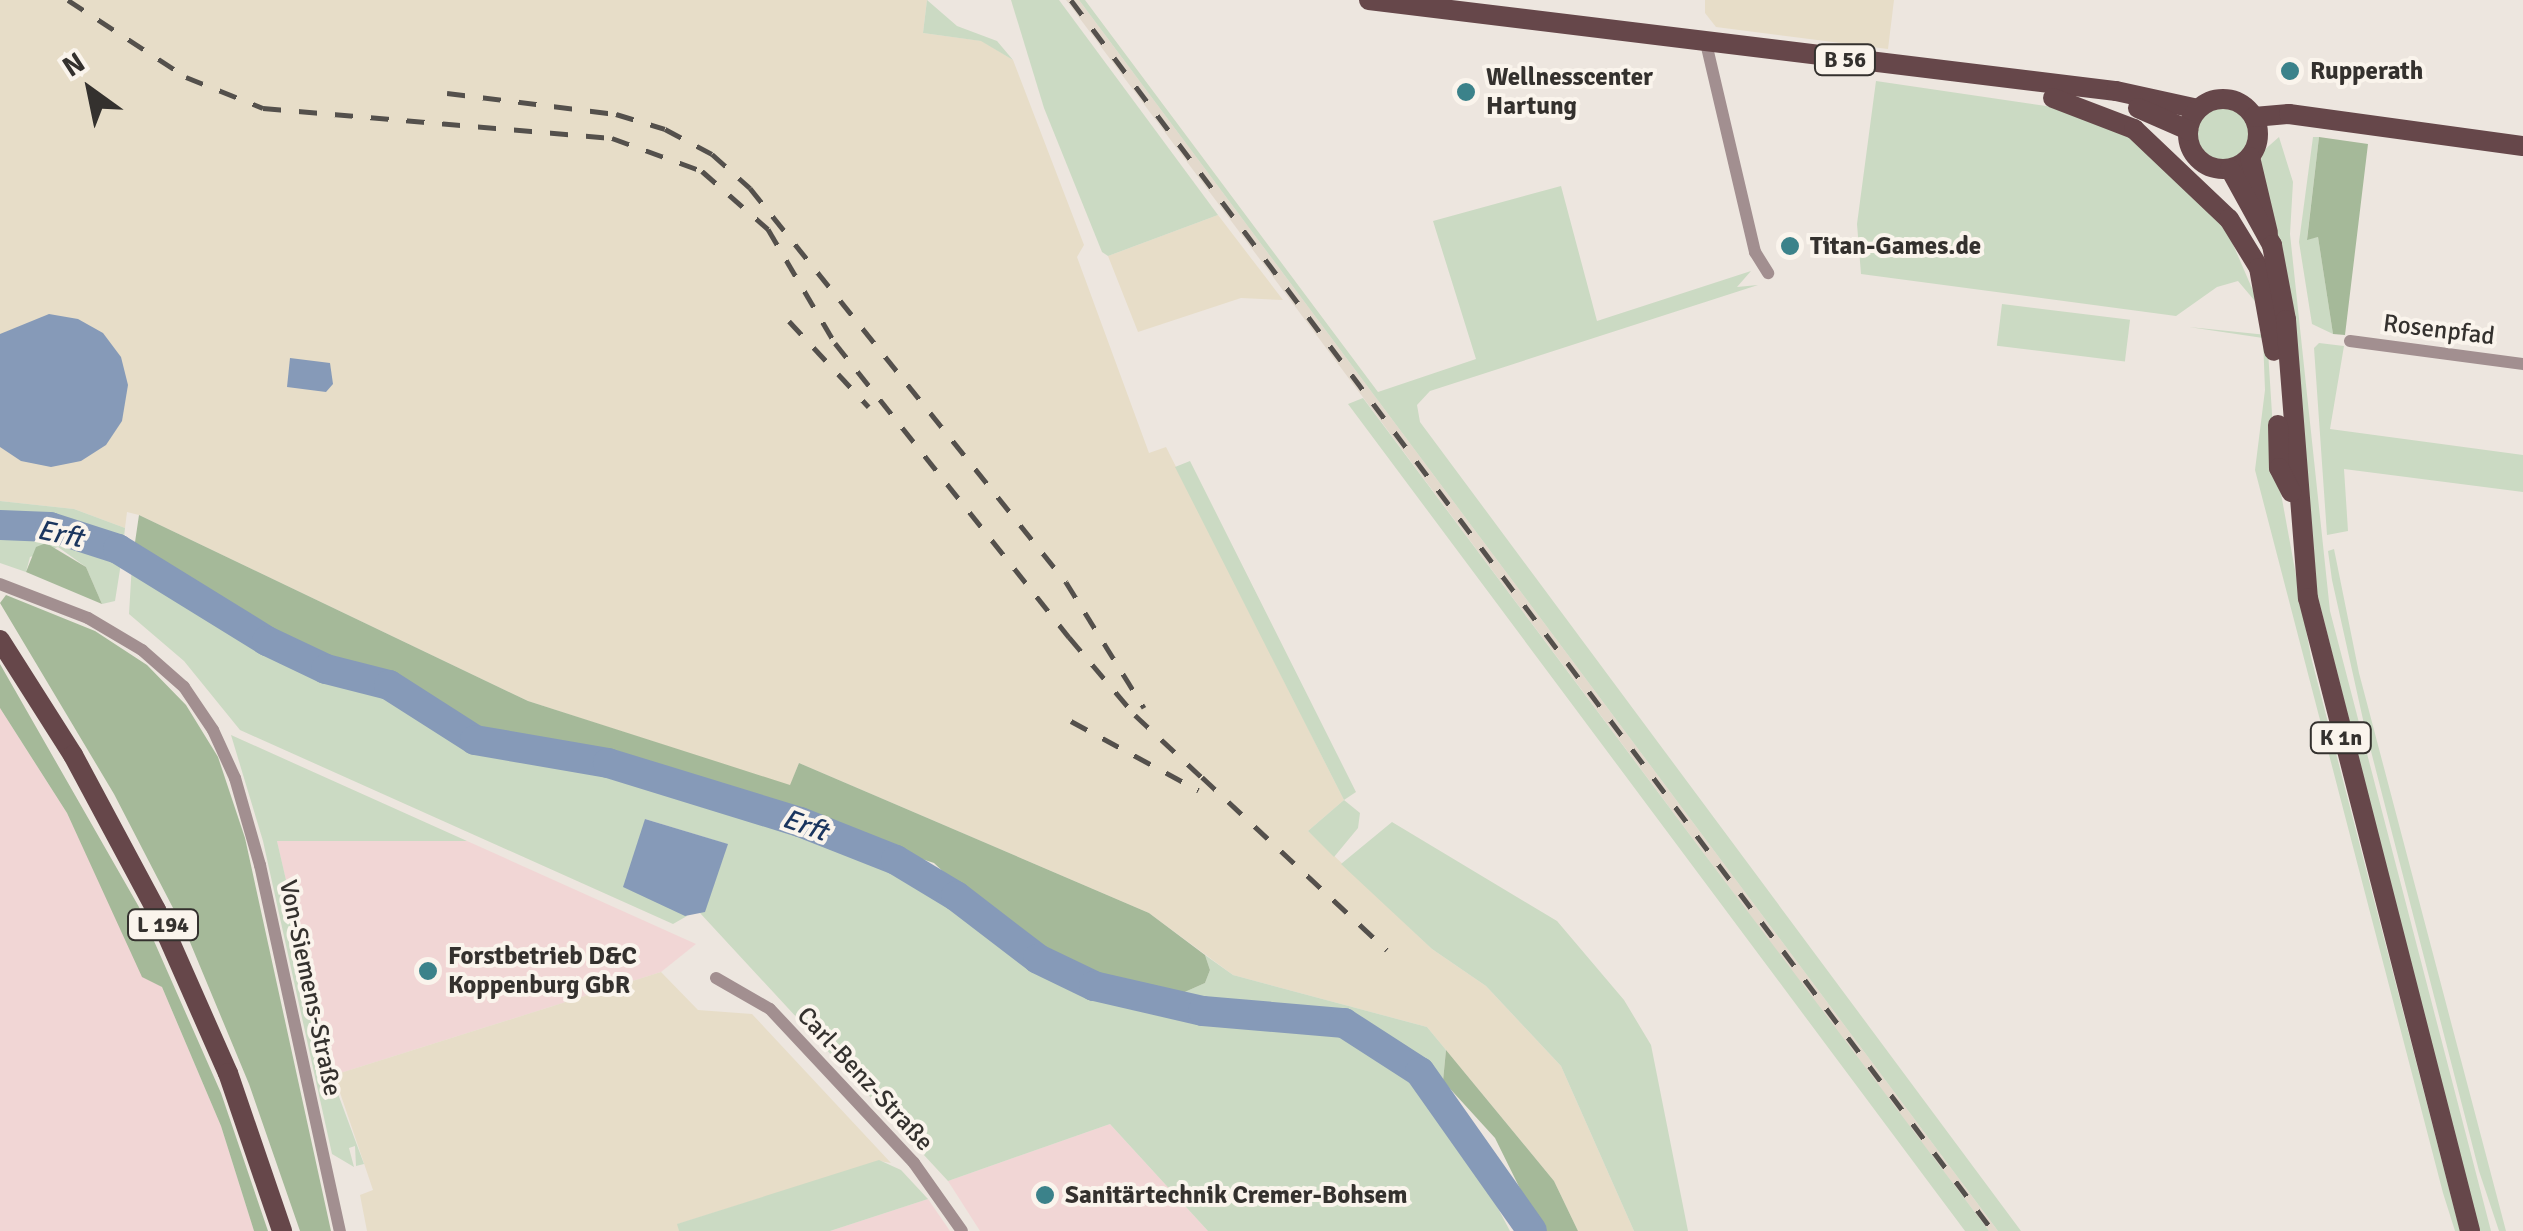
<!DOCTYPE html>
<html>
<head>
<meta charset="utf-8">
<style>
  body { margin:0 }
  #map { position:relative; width:2523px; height:1231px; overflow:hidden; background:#ede6df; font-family:Signika,sans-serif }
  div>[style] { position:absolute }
  .commercial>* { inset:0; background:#f1d6d5 }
  .industrial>* { inset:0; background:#e7ddc8 }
  .built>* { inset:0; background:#e3d9cc }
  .green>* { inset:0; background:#cbdac3; transform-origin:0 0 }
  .round { border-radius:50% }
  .forest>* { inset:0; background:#a5b999 }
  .water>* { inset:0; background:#869ab8 }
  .river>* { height:30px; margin:-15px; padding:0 15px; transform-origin:15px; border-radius:15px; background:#869ab8 }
  .street>* { height:12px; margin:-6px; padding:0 6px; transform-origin:6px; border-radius:6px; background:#a28f90 }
  .primary>* { height:20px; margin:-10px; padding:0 10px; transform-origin:10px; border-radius:10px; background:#66474a }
  .primary>.ring { margin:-10px; padding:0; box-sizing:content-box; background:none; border:20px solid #66474a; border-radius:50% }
  .rail>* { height:5px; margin-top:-2.5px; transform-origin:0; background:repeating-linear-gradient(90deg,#54504c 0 18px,transparent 0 36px) }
  .dots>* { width:28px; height:28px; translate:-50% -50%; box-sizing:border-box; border:5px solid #faf4ec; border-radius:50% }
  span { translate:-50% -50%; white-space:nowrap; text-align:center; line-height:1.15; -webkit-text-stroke:8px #faf4ec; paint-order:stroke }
  .shield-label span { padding:2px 8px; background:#faf4ec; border:2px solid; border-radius:8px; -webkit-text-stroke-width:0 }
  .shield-label { font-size:22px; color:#34312e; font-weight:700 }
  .poi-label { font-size:25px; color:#34312e; font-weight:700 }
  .left { translate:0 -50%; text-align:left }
  .street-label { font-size:25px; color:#34312e }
  .water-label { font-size:28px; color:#1a355e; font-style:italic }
  .north { position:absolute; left:40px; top:40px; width:100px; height:100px; -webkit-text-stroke:8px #faf4ec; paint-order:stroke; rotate:327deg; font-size:28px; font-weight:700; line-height:40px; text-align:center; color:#34312e }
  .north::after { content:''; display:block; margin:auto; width:35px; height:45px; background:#34312e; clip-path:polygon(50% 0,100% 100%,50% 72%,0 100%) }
</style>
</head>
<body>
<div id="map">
  <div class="commercial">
    <i style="clip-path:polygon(0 708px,67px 813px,120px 926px,162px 987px,221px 1126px,254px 1231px,0 1231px)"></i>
    <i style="clip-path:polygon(277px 841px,467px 841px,696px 944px,661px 972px,331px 1076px)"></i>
    <i style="clip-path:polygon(1110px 1124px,1208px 1231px,980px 1231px,948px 1181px)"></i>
    <i style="clip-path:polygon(928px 1199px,950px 1231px,830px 1231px)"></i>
  </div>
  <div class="industrial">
    <i style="clip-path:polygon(0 0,927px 0,923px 33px,982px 41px,1013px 60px,1084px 245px,1077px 257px,1149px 453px,1166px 447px,1344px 800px,1308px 831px,1432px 949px,1486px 986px,1561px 1066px,1634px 1231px,1578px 1231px,1554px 1181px,1427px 1027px,1233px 975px,1149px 913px,799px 763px,790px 786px,528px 701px,139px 515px,127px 512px,125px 528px,74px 509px,0 501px)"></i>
    <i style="clip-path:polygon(1705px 0,1894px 0,1888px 49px,1716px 27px,1705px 13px)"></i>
    <i style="clip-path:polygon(1218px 215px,1283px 300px,1241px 298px,1138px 332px,1108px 256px)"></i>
    <i style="clip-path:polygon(661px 972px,698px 1010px,752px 1014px,891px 1163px,879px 1161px,678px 1224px,679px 1231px,367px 1231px,360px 1195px,373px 1190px,334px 1075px)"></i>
  </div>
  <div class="built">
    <i style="clip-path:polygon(1066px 0,1079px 0,1085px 8px,1998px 1231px,1989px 1231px,1812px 998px)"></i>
  </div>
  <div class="green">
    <i style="clip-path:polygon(927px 0,957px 26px,997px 41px,1013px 60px,981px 41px,923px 33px)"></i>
    <i style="clip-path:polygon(1011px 0,1059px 0,1218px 215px,1108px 256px,1102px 252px,1044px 108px)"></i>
    <i style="clip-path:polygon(1079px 0,1085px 0,1378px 392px,1476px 359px,1433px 221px,1561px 186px,1597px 321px,1751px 271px,1737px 287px,1758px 285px,1430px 391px,1417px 405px,1420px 422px,2021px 1231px,1998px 1231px)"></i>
    <i style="clip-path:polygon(1876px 81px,2060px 108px,2128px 136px,2226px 228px,2260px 307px,2238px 281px,2217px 287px,2176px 316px,1861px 274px,1857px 224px)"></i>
    <i class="round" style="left:2195px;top:106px;width:56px;height:56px"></i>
    <i style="clip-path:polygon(2279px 137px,2293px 182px,2290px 234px,2330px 611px,2491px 1231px,2480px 1231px,2474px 1214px,2317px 593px,2292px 302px,2259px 173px,2262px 152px)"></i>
    <i style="clip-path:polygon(2313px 137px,2319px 137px,2307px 239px,2318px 237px,2333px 334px,2312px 324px,2299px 242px)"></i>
    <i style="left:2002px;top:304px;width:129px;height:42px;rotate:7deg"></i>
    <i style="clip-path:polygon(2189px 327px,2267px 335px,2275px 461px,2311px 657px,2460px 1231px,2455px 1231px,2443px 1193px,2255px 470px,2265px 390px,2263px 338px)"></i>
    <i style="clip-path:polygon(2319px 343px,2344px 346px,2330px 429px,2523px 455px,2523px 492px,2344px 469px,2348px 531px,2327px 535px,2314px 348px)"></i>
    <i style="clip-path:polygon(1363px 398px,1699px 847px,1989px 1231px,1965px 1231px,1348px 404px)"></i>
    <i style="clip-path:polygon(1190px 461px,1356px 792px,1344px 800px,1360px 813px,1358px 828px,1334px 857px,1308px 831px,1344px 800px,1175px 467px)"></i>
    <i style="clip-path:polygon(0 501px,74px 509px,125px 528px,123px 546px,55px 522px,0 519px)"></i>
    <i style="clip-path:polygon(30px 529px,87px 541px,122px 557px,115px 601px,102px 604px,86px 567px,58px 547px,30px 557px,26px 572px,0 563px,0 531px)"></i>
    <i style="clip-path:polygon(2334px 549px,2359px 673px,2506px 1231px,2499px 1231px,2479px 1171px,2364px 724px,2332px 580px,2328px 551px)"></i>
    <i style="clip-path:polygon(132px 563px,175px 600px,275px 655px,386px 693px,466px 743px,495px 754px,609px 772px,901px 865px,1005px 946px,1087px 989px,1199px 1018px,1345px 1030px,1407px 1069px,1448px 1114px,1510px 1231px,1208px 1231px,1110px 1124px,948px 1181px,700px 913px,727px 844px,645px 819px,687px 916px,673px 924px,240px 730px,184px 661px,129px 614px)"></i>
    <i style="clip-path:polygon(231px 735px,467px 841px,277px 841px,331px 1075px,364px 1164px,356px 1166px,355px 1146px,349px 1148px,354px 1167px,332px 1154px,263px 841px)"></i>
    <i style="clip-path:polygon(1392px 822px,1557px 921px,1624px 1000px,1651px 1045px,1688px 1231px,1634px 1231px,1561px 1066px,1486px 986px,1432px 949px,1341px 864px)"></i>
    <i style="clip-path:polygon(1205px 955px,1233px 975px,1427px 1027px,1446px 1050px,1443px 1081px,1397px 1044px,1347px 1017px,1295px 1017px,1235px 1003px,1169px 999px,1205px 983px,1210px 970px)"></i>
    <i style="clip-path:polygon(879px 1160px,901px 1170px,928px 1199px,830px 1231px,679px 1231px,677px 1224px)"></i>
  </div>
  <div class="forest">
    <i style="clip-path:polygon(2319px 137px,2368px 144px,2345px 335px,2333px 334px,2318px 237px,2307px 240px)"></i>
    <i style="clip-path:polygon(139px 515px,528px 701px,790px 785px,799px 763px,1149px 913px,1205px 955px,1210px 970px,1205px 983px,1169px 999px,1096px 981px,1050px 961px,1003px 928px,934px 863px,608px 756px,470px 728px,424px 692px,392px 677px,296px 649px,134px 549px)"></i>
    <i style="clip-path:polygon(46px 543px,86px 567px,102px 604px,26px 572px,36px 547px)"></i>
    <i style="clip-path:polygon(6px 595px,95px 631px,147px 665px,186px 705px,218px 757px,245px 838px,331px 1231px,300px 1231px,249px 1084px,187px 935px,114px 794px,0 603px)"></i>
    <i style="clip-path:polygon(0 664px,139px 907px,221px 1093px,268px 1231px,254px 1231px,221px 1126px,162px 987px,142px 977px,67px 813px,0 708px)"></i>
    <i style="clip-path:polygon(1446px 1050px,1554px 1181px,1578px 1231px,1541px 1231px,1495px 1138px,1443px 1081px)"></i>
  </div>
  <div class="water">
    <i style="clip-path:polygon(49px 314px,78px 319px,103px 333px,121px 357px,128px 385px,122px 421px,106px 445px,81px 461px,51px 467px,21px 461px,0 447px,0 334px)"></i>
    <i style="clip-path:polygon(290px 358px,330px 363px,333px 384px,326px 392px,287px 387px)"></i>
    <i style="clip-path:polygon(645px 819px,728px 844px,705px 912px,685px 916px,623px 887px)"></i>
  </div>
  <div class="river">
    <i style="left:0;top:525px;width:50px;rotate:2.3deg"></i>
    <i style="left:50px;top:527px;width:71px;rotate:17.9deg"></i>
    <i style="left:118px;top:549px;width:175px;rotate:31.7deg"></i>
    <i style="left:267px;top:641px;width:65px;rotate:25.4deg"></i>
    <i style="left:326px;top:669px;width:65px;rotate:14.3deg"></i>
    <i style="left:389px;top:685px;width:102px;rotate:32.6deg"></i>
    <i style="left:475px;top:740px;width:135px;rotate:9.8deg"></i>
    <i style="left:608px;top:763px;width:201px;rotate:17.1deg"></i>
    <i style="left:800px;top:822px;width:103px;rotate:21.6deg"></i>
    <i style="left:896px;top:860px;width:70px;rotate:31deg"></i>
    <i style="left:956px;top:896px;width:103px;rotate:37.5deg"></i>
    <i style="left:1038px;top:959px;width:62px;rotate:25.7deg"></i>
    <i style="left:1094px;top:986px;width:112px;rotate:12.9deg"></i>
    <i style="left:1203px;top:1011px;width:142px;rotate:4.9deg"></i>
    <i style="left:1344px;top:1023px;width:90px;rotate:32.8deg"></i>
    <i style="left:1420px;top:1072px;width:194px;rotate:54.8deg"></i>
  </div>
  <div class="street">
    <i style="left:1706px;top:43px;width:215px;rotate:76.8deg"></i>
    <i style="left:1755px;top:252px;width:25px;rotate:58deg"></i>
    <i style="left:2350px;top:341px;width:175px;rotate:7.6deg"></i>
    <i style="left:0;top:584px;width:94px;rotate:21.1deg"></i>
    <i style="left:88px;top:618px;width:63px;rotate:30.7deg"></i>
    <i style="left:142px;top:650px;width:56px;rotate:41.4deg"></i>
    <i style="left:184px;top:687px;width:52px;rotate:56deg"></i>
    <i style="left:213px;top:730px;width:53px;rotate:65.4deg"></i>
    <i style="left:235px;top:778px;width:91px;rotate:74deg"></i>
    <i style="left:260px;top:865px;width:375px;rotate:77.7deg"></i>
    <i style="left:716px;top:978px;width:62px;rotate:29.9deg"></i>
    <i style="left:770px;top:1009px;width:211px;rotate:46.9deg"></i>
    <i style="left:914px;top:1163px;width:83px;rotate:54.8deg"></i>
  </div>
  <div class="primary">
    <i style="left:1369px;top:0;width:753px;rotate:6.95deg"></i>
    <i style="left:2116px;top:91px;width:84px;rotate:12.4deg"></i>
    <i style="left:2053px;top:98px;width:87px;rotate:20.9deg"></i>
    <i style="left:2134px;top:129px;width:131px;rotate:43.5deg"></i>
    <i style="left:2229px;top:219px;width:57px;rotate:58.5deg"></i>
    <i style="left:2259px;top:268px;width:84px;rotate:79.8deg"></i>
    <i class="ring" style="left:2188px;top:99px;width:50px;height:50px"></i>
    <i style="left:2138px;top:108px;width:55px;rotate:23.7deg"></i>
    <i style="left:2254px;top:117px;width:35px;rotate:-5deg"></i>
    <i style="left:2289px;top:114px;width:236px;rotate:7.8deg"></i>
    <i style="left:2250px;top:157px;width:78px;rotate:76.7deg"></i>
    <i style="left:2230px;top:169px;width:87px;rotate:61.1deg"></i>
    <i style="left:2272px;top:245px;width:76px;rotate:79.4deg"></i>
    <i style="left:2286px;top:320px;width:279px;rotate:85.5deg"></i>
    <i style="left:2308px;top:598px;width:653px;rotate:75.64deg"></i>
    <i style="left:2278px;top:425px;width:43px;rotate:88.7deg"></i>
    <i style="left:2279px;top:468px;width:27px;rotate:63deg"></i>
    <i style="left:0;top:640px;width:136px;rotate:57.6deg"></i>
    <i style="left:73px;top:755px;width:176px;rotate:61.8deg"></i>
    <i style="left:156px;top:910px;width:178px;rotate:66.2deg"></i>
    <i style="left:228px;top:1073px;width:167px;rotate:71.1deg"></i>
  </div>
  <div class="rail">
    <i style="left:68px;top:0;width:141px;rotate:33.1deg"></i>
    <i style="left:186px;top:77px;width:83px;rotate:21.9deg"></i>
    <i style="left:263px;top:108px;width:350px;rotate:4.9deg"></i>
    <i style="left:612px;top:138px;width:96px;rotate:20.1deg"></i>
    <i style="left:702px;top:171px;width:88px;rotate:41.3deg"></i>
    <i style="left:768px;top:229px;width:132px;rotate:59.6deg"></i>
    <i style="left:835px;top:343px;width:376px;rotate:51.5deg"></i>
    <i style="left:1069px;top:637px;width:102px;rotate:49.8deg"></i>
    <i style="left:1135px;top:715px;width:103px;rotate:43deg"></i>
    <i style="left:1071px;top:0;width:1538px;rotate:53.17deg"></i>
    <i style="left:447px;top:93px;width:170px;rotate:7.1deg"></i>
    <i style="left:616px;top:114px;width:51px;rotate:17deg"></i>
    <i style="left:665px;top:129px;width:53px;rotate:28deg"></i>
    <i style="left:712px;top:154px;width:51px;rotate:41.8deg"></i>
    <i style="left:750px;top:188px;width:505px;rotate:51.27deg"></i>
    <i style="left:1066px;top:582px;width:148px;rotate:58.2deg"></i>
    <i style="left:789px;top:321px;width:117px;rotate:47.1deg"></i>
    <i style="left:1071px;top:721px;width:145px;rotate:28.5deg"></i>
    <i style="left:1202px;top:777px;width:253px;rotate:43.1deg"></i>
  </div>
  <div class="dots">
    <i style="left:2290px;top:71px;background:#3b828a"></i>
    <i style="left:1466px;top:92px;background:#3b828a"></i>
    <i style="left:1790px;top:246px;background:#3b828a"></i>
    <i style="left:428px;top:971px;background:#3b828a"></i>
    <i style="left:1045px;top:1195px;background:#3b828a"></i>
  </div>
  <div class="shield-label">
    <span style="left:1845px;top:60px">B 56</span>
    <span style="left:2341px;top:738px">K 1n</span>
    <span style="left:163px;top:925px">L 194</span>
  </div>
  <div class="poi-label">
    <span class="left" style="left:2310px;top:71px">Rupperath</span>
    <span class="left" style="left:1486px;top:92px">Wellnesscenter<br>Hartung</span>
    <span class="left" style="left:1810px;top:246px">Titan-Games.de</span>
    <span class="left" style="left:448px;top:971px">Forstbetrieb D&amp;C<br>Koppenburg GbR</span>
    <span class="left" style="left:1065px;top:1195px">Sanitärtechnik Cremer-Bohsem</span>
  </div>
  <div class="street-label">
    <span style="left:2439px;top:330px;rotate:7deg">Rosenpfad</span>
    <span style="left:310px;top:988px;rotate:78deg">Von-Siemens-Straße</span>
    <span style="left:865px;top:1079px;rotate:47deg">Carl-Benz-Straße</span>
  </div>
  <div class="water-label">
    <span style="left:60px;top:534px;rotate:12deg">Erft</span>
    <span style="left:805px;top:825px;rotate:20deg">Erft</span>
  </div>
  <div class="north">N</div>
</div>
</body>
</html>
